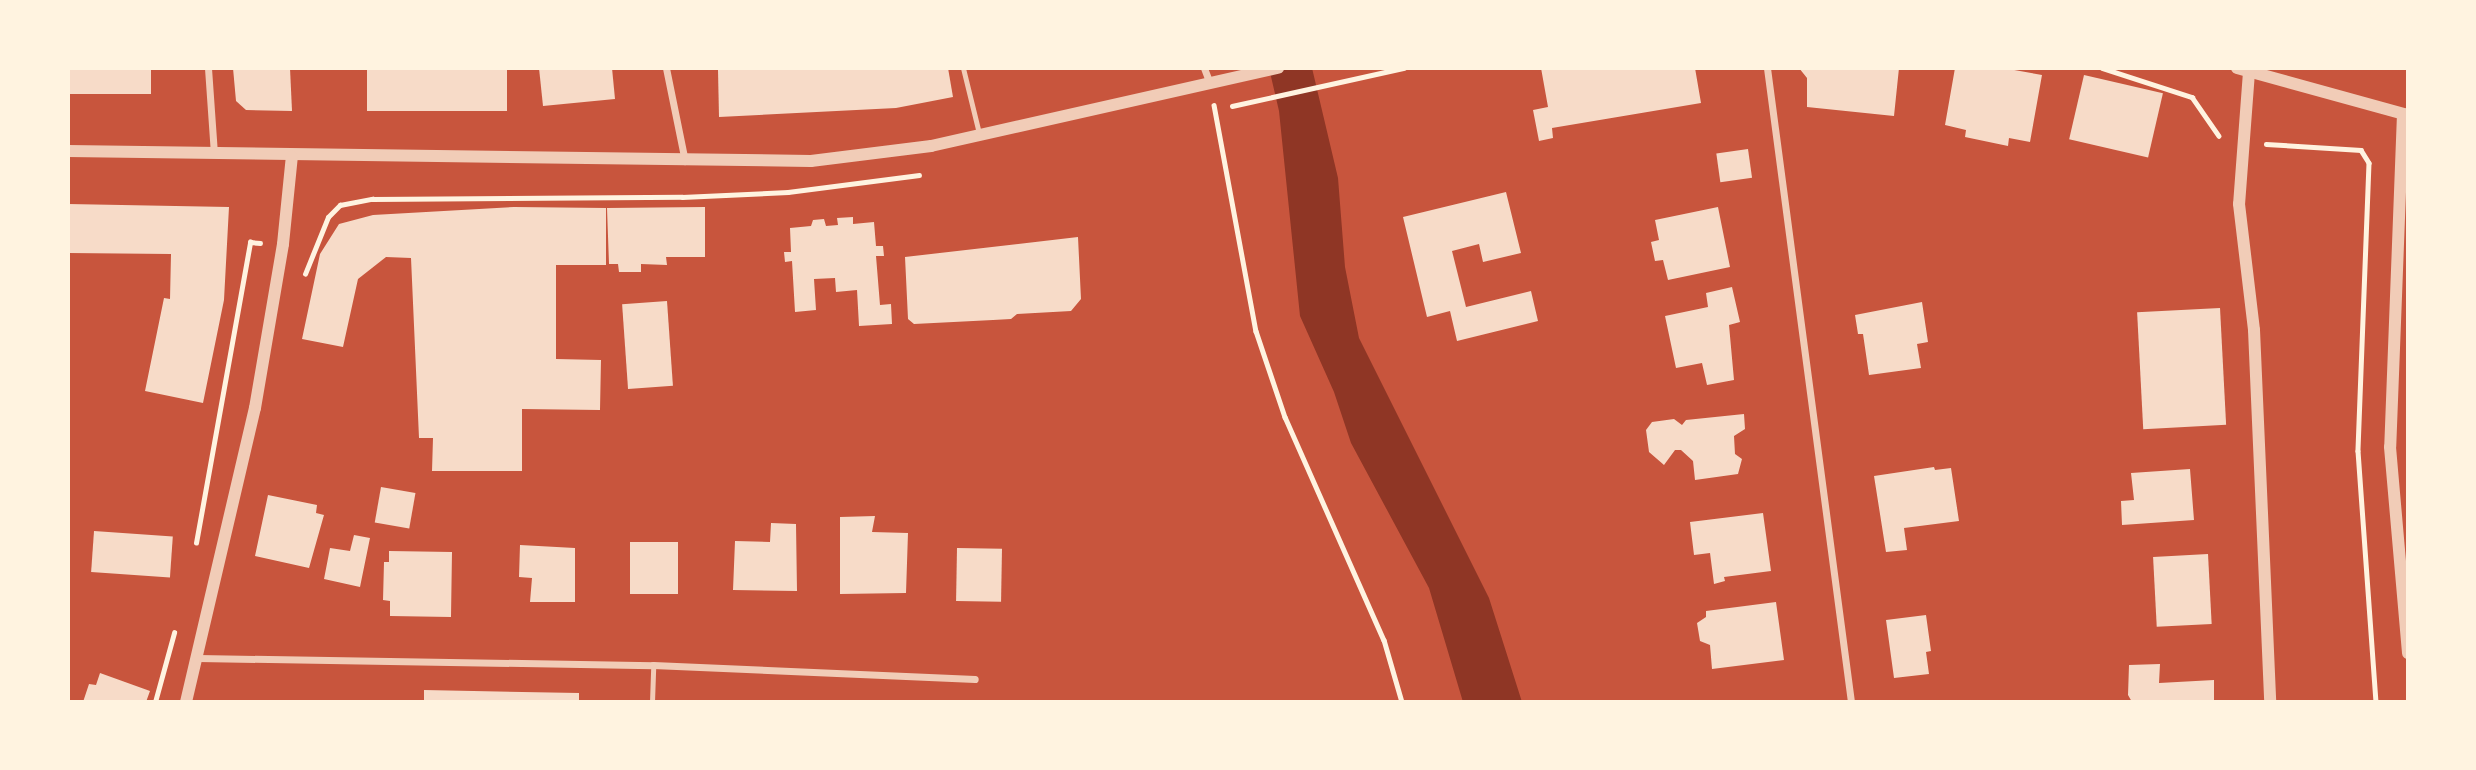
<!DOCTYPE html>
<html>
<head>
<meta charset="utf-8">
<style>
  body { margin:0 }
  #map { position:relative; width:2476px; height:770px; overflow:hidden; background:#c8553d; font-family:Figtree,sans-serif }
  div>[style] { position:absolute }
  .water>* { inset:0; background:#8f3625 }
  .building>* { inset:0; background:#f7dbc8; transform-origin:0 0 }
  .path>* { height:4.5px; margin:-2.25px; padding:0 2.25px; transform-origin:2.25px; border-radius:2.25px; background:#fff3e0 }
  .service>* { height:5px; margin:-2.5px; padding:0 2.5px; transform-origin:2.5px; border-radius:2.5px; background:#f1ccb7 }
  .minor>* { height:7px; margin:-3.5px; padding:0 3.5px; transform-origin:3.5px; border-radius:3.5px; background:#f1ccb7 }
  .tertiary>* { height:12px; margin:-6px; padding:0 6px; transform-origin:6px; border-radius:6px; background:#f1ccb7 }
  span { translate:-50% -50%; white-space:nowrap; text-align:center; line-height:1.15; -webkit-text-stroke:5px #fff3e0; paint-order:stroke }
  .frame { position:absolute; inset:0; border:70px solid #fff3e0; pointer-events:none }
</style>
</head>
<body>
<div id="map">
  <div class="water">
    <i style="clip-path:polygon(1269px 68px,1312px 68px,1338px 178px,1345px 267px,1359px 338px,1489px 598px,1522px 702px,1463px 702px,1429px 588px,1351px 443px,1334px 392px,1300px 316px,1279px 111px)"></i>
  </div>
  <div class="building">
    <i style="left:68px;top:68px;width:83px;height:26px"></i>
    <i style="clip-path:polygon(233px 68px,290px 68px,292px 111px,246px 110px,236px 101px)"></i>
    <i style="left:367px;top:68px;width:140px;height:43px"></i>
    <i style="clip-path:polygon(539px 68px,612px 68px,615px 99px,543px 106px)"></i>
    <i style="clip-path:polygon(948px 68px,953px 97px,896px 108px,719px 117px,718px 70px)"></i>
    <i style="clip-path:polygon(1541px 68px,1695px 68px,1701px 103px,1552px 128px,1553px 138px,1539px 141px,1533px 110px,1548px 107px)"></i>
    <i style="clip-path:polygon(1799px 68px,1899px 68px,1894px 116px,1807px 107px,1807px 78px)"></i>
    <i style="clip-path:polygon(1955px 68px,2003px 68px,2042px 75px,2030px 142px,2009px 138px,2008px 146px,1965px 137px,1966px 130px,1945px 125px)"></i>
    <i style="left:2084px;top:75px;width:81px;height:66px;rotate:13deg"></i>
    <i style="left:1748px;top:149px;width:29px;height:32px;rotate:82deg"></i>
    <i style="clip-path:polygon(1506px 192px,1521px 253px,1483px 262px,1479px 244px,1452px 251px,1466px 307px,1531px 291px,1538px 321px,1457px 341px,1450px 311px,1427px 317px,1403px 217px)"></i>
    <i style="clip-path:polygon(68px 204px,229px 207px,224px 300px,203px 403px,145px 391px,164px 298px,170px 299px,171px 254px,68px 253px)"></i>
    <i style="clip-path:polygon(514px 207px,606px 208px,606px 265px,556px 265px,556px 359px,601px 360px,600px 410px,522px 409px,522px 471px,432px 471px,433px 438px,419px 438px,411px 258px,386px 257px,358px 279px,343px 347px,302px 339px,320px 254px,339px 224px,373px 215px)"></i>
    <i style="clip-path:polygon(705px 207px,705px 257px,666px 257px,667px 265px,641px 264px,641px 272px,619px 272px,618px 264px,609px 264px,607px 208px)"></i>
    <i style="clip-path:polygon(1718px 207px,1730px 267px,1668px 280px,1663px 260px,1655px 261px,1651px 242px,1659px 240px,1655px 220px)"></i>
    <i style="clip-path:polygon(853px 217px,853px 224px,874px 222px,876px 246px,883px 246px,884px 256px,876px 256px,880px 305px,891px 304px,892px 324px,859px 326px,857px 290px,836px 292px,835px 278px,814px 279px,816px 310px,795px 312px,792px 261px,785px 262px,784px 252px,791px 252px,790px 228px,811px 226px,813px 220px,824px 219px,826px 226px,838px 225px,837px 218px)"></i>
    <i style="clip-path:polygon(1078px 237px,1081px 299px,1071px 311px,1017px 314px,1011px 319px,993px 320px,914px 324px,908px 319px,905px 257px)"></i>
    <i style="clip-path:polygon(1732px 287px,1740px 322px,1729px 325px,1734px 380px,1707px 385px,1702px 363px,1676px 368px,1665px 316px,1708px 307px,1706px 293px)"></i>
    <i style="left:667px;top:301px;width:85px;height:45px;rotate:86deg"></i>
    <i style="clip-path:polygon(1922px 302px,1928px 342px,1917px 344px,1921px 368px,1869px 375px,1863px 334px,1858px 334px,1855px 315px)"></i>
    <i style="left:2220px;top:308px;width:117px;height:83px;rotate:87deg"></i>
    <i style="clip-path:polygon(1744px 414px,1745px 429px,1734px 436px,1735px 454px,1742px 459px,1738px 474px,1695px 480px,1693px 461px,1681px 450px,1675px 450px,1664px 465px,1649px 452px,1646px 430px,1652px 422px,1674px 419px,1682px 425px,1686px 420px)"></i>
    <i style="clip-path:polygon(1934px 467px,1935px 470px,1951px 468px,1959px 521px,1904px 528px,1907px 550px,1886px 552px,1874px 476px)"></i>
    <i style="clip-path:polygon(2190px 469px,2194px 520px,2122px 525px,2121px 501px,2134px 500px,2131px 473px)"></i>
    <i style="left:381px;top:487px;width:35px;height:36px;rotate:10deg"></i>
    <i style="clip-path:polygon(268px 495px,317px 505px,316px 513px,324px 515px,309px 568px,255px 556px)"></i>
    <i style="clip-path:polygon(1763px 513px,1771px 571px,1724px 577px,1725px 581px,1714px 584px,1710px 553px,1694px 555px,1690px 522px)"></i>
    <i style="clip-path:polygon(875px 516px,872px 532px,908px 533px,906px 593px,840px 594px,840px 517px)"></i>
    <i style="clip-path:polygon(771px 523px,796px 524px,797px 591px,733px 590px,735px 541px,770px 542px)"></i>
    <i style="left:94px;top:531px;width:79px;height:41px;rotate:4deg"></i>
    <i style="clip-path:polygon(354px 535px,370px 538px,360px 587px,324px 579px,330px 548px,350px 551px)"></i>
    <i style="left:630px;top:542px;width:48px;height:52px"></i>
    <i style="clip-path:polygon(520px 545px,575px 548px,575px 602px,530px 602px,532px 578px,519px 577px)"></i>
    <i style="left:957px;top:548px;width:45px;height:53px;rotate:1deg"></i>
    <i style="clip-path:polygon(389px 551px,452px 552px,451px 617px,390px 616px,390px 601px,383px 600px,384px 562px,389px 562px)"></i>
    <i style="left:2208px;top:554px;width:70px;height:55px;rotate:87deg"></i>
    <i style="clip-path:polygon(1776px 602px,1784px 660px,1712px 669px,1710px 645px,1700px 641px,1697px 623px,1706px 617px,1706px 611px)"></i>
    <i style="clip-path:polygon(1926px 615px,1931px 651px,1926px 652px,1929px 674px,1894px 678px,1886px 620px)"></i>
    <i style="clip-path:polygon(2160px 664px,2159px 683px,2214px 680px,2214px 702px,2132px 702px,2128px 695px,2129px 665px)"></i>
    <i style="clip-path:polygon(100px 673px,150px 691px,146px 702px,83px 702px,89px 684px,96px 685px)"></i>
    <i style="clip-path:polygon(424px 690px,579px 693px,579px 702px,424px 702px)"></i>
  </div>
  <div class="path">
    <i style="left:2102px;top:68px;width:95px;rotate:17.9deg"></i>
    <i style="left:2192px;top:97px;width:47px;rotate:55.3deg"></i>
    <i style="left:1214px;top:105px;width:230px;rotate:79.5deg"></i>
    <i style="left:1256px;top:331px;width:91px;rotate:71.4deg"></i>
    <i style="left:1285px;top:417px;width:244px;rotate:66.1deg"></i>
    <i style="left:1384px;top:640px;width:65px;rotate:73.8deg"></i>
    <i style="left:1232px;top:106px;width:176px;rotate:-12.5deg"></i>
    <i style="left:2266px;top:144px;width:95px;rotate:3.6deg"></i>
    <i style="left:2361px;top:150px;width:15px;rotate:58deg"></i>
    <i style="left:2369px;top:163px;width:288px;rotate:92.2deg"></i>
    <i style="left:2358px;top:451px;width:252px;rotate:85.9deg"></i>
    <i style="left:305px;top:274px;width:61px;rotate:-68deg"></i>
    <i style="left:328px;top:217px;width:17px;rotate:-45deg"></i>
    <i style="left:340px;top:205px;width:33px;rotate:-11deg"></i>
    <i style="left:372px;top:199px;width:310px;rotate:-0.4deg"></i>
    <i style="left:682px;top:197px;width:106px;rotate:-2.7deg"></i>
    <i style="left:788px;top:192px;width:132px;rotate:-7.4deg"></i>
    <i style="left:196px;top:543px;width:306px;rotate:-79.8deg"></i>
    <i style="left:250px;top:242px;width:10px;rotate:6deg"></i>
    <i style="left:155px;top:702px;width:72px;rotate:-74.6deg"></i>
  </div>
  <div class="service">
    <i style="left:963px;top:68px;width:67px;rotate:76.2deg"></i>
    <i style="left:652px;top:702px;width:37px;rotate:-88deg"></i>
  </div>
  <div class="minor">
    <i style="left:208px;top:68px;width:86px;rotate:86deg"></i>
    <i style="left:666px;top:68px;width:95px;rotate:78.5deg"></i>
    <i style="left:1204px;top:68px;width:17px;rotate:69deg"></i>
    <i style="left:1767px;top:68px;width:640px;rotate:82.45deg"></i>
    <i style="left:198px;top:658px;width:455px;rotate:0.9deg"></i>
    <i style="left:653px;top:665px;width:322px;rotate:2.5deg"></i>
  </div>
  <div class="tertiary">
    <i style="left:2237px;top:68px;width:177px;rotate:15.4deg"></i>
    <i style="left:2249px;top:72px;width:132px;rotate:94.3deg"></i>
    <i style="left:2239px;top:204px;width:127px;rotate:83.2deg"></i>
    <i style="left:2254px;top:330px;width:372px;rotate:87.5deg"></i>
    <i style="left:2403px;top:114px;width:333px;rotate:92.2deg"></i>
    <i style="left:2390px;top:447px;width:207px;rotate:85deg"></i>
    <i style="left:68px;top:151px;width:743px;rotate:0.77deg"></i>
    <i style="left:811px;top:161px;width:121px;rotate:-7.1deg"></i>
    <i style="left:931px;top:146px;width:356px;rotate:-12.7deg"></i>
    <i style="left:186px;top:702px;width:302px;rotate:-76.8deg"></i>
    <i style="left:255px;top:408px;width:166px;rotate:-80.3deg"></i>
    <i style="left:283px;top:244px;width:88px;rotate:-84.2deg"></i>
  </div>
  <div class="frame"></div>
</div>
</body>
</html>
